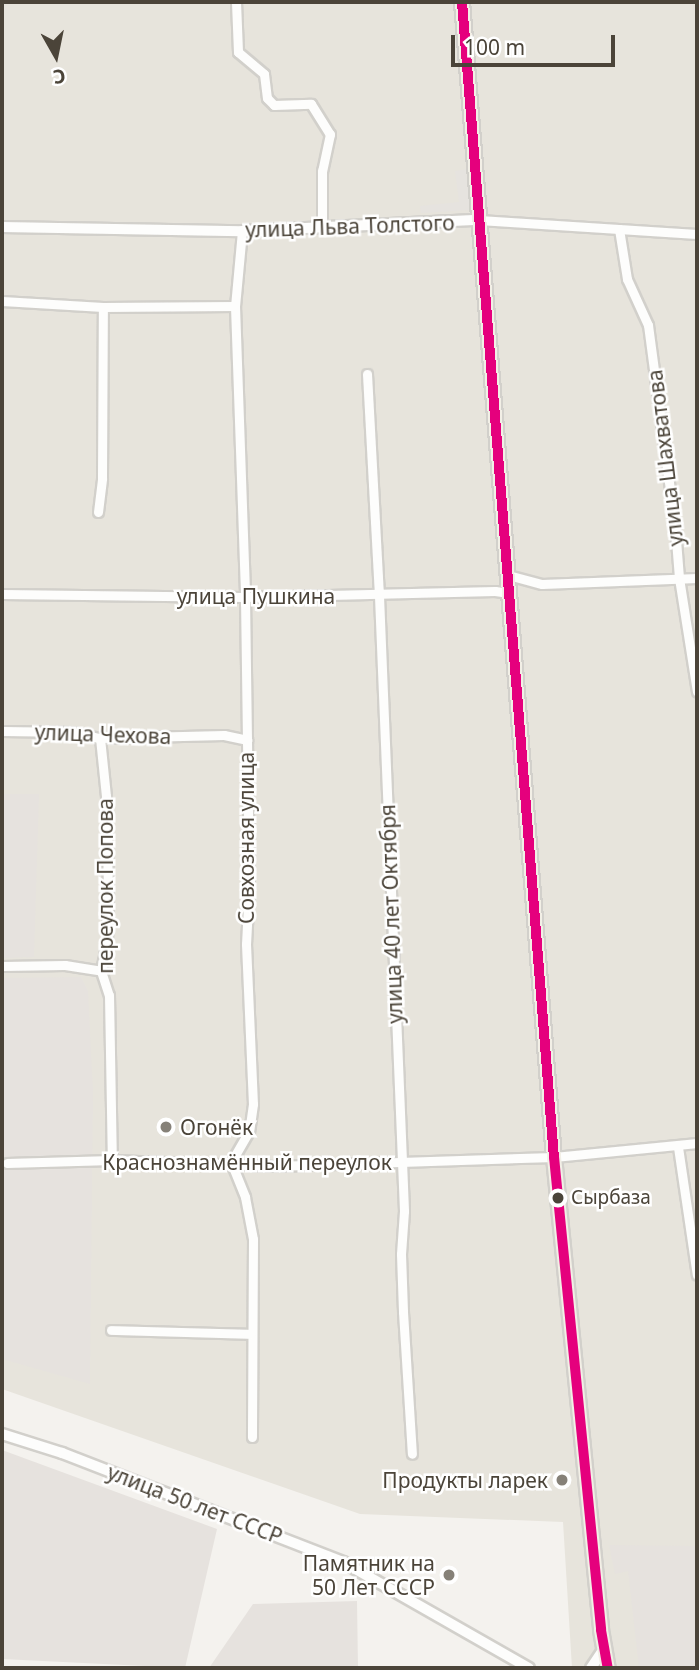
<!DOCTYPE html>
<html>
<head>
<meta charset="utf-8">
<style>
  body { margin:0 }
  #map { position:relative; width:699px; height:1670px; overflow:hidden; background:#f4f2ee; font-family:"Noto Sans",sans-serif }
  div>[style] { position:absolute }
  .residential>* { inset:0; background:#e7e4dc }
  .industrial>* { inset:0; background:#e6e2de }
  .parking>* { inset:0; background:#e6e3df }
  .roads { filter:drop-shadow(2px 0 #d2d0cb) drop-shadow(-2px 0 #d2d0cb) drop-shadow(0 2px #d2d0cb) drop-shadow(0 -2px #d2d0cb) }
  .minor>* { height:9px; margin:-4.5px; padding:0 4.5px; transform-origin:4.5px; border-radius:4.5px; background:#fdfdfc }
  .tertiary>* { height:10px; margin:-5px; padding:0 5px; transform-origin:5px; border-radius:5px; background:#fdfdfc }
  .primary>* { height:14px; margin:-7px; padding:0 7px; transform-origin:7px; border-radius:7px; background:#f2efe6 }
  .bus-1>* { height:10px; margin:-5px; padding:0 5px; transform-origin:5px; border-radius:5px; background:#e5007d }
  .dots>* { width:19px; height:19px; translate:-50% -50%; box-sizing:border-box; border:4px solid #fff; border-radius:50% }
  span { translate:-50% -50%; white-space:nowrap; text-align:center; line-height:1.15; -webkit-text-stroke:5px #fff; paint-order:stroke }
  .bus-label { font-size:19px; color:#4b4439 }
  .left { translate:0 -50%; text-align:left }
  .street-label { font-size:21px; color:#4b4439 }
  .poi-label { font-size:21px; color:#4b4439 }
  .right { translate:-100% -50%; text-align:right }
  .frame { position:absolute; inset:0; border:4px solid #4b4439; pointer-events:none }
  .north { position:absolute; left:21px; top:21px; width:70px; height:70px; -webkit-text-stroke:5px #fff; paint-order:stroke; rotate:171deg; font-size:19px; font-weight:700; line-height:28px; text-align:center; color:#4b4439 }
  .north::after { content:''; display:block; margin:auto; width:24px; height:32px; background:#4b4439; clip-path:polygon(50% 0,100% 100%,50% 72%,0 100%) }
  .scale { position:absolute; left:451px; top:35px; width:164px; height:32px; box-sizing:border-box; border:4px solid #4b4439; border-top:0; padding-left:9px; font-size:21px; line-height:24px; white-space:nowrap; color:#4b4439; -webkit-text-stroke:5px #fff; paint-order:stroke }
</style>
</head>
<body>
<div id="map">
  <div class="residential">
    <i style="clip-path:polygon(2px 2px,697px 2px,697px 1668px,572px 1668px,563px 1522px,360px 1514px,2px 1389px)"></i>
  </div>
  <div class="industrial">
    <i style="clip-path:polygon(2px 794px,39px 794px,34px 957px,2px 958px)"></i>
    <i style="clip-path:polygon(81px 977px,88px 991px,93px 1092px,90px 1384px,2px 1359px,2px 978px)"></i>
    <i style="clip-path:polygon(2px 1450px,217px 1529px,185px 1668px,2px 1659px)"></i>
    <i style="clip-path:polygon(609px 1545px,697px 1546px,697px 1668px,639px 1668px,628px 1571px,615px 1574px)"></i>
    <i style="clip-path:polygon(357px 1601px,358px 1668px,209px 1668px,253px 1604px)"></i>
  </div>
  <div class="parking">
    <i style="clip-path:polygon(466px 169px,470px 210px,421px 213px,420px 206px,459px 202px,455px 171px)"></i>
  </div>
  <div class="roads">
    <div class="minor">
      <i style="left:236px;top:2px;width:50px;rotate:87.7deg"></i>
      <i style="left:238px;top:52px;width:34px;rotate:40deg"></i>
      <i style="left:264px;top:74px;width:24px;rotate:83deg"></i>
      <i style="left:267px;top:98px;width:10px;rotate:45deg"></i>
      <i style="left:274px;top:105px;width:37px;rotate:-2deg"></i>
      <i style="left:311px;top:104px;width:36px;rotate:58deg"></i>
      <i style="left:330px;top:134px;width:38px;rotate:102deg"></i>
      <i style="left:322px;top:171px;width:56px;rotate:90deg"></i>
      <i style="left:479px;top:220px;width:218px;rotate:3.7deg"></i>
      <i style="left:619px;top:229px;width:51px;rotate:80.9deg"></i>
      <i style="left:627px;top:279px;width:51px;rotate:65.5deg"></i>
      <i style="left:648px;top:325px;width:204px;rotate:82.4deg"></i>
      <i style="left:675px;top:527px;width:51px;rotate:85.5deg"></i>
      <i style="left:679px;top:578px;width:115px;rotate:81deg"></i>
      <i style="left:242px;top:231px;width:75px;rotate:95.3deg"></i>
      <i style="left:235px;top:306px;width:291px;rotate:88deg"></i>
      <i style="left:245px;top:597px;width:290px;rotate:89.2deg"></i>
      <i style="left:249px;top:887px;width:57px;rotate:93deg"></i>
      <i style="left:246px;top:944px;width:160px;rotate:87.5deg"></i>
      <i style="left:253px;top:1104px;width:27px;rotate:98deg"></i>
      <i style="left:249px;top:1131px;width:36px;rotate:120deg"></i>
      <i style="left:231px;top:1162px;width:38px;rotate:68deg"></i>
      <i style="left:245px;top:1197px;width:43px;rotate:79.2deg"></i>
      <i style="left:253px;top:1239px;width:198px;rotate:90.3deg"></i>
      <i style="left:2px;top:301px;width:101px;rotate:3.4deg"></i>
      <i style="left:103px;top:307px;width:132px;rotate:-0.4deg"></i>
      <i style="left:367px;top:374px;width:222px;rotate:86.9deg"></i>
      <i style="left:379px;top:596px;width:616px;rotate:87.67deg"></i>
      <i style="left:404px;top:1211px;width:43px;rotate:94deg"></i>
      <i style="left:401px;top:1254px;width:58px;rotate:88deg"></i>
      <i style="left:403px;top:1312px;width:142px;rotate:86.4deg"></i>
      <i style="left:98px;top:512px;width:34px;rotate:-83deg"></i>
      <i style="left:102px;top:478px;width:171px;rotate:-89.7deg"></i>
      <i style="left:508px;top:575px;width:35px;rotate:15deg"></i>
      <i style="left:542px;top:584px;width:155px;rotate:-2.2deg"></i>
      <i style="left:2px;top:594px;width:243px;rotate:0.7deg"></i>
      <i style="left:245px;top:597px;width:250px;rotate:-1.4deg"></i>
      <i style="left:495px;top:591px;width:14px;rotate:8deg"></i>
      <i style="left:2px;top:731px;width:71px;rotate:0.8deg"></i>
      <i style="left:73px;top:732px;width:28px;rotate:13deg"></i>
      <i style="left:100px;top:738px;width:124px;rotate:-1.4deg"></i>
      <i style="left:224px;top:735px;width:24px;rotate:12deg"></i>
      <i style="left:100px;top:738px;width:58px;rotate:84.1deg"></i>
      <i style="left:106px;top:796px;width:98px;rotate:88.8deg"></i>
      <i style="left:108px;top:894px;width:48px;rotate:91.2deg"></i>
      <i style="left:107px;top:942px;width:30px;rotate:102deg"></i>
      <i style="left:101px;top:971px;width:25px;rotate:72deg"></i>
      <i style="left:109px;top:995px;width:165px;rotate:89deg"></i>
      <i style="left:2px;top:966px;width:63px;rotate:-0.9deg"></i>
      <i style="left:65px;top:965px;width:36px;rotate:9deg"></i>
      <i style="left:678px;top:1147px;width:129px;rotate:81.6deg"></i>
      <i style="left:7px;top:1163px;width:105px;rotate:-1.6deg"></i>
      <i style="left:112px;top:1160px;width:162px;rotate:2.1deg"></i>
      <i style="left:274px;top:1166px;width:126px;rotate:-1.8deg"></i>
      <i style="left:400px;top:1162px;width:154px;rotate:-1.9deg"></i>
      <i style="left:554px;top:1157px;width:144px;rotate:-5.6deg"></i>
      <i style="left:111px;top:1330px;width:140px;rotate:1.6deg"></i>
    </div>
    <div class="tertiary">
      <i style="left:2px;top:227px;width:240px;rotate:1deg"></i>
      <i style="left:242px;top:231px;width:237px;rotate:-2.7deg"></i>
      <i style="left:2px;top:1434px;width:63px;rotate:17.6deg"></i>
      <i style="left:62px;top:1453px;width:301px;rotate:21.2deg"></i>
      <i style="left:343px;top:1562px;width:214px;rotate:29.7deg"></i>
      <i style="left:591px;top:1668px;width:22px;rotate:-56deg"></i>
    </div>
    <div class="primary">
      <i style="left:462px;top:2px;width:1159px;rotate:85.45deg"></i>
      <i style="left:554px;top:1157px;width:475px;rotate:84.3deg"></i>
      <i style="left:601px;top:1630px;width:39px;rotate:80deg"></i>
    </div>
  </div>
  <div class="bus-1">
    <i style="left:462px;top:2px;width:1159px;rotate:85.45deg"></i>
    <i style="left:554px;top:1157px;width:475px;rotate:84.3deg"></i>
    <i style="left:601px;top:1630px;width:39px;rotate:80deg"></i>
  </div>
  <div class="dots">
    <i style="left:166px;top:1127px;background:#868178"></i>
    <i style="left:558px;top:1198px;background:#4b4439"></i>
    <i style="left:562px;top:1480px;background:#868178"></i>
    <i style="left:449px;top:1575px;background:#868178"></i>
  </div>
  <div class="bus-label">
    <span class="left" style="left:571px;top:1198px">Сырбаза</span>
  </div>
  <div class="street-label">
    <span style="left:350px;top:226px;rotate:-2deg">улица Льва Толстого</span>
    <span style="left:665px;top:458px;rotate:-97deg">улица Шахватова</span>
    <span style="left:256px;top:596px">улица Пушкина</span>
    <span style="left:103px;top:734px;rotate:2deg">улица Чехова</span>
    <span style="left:246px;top:838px;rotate:-90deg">Совхозная улица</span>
    <span style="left:105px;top:886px;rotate:-90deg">переулок Попова</span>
    <span style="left:391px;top:914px;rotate:-92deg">улица 40 лет Октября</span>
    <span style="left:247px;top:1162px">Краснознамённый переулок</span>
    <span style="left:195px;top:1504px;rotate:21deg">улица 50 лет СССР</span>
  </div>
  <div class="poi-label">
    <span class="left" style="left:180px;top:1127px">Огонёк</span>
    <span class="right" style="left:548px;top:1480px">Продукты ларек</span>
    <span class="right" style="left:435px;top:1575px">Памятник на<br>50 Лет СССР</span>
  </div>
  <div class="frame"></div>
  <div class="north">С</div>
  <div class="scale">100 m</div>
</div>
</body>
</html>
